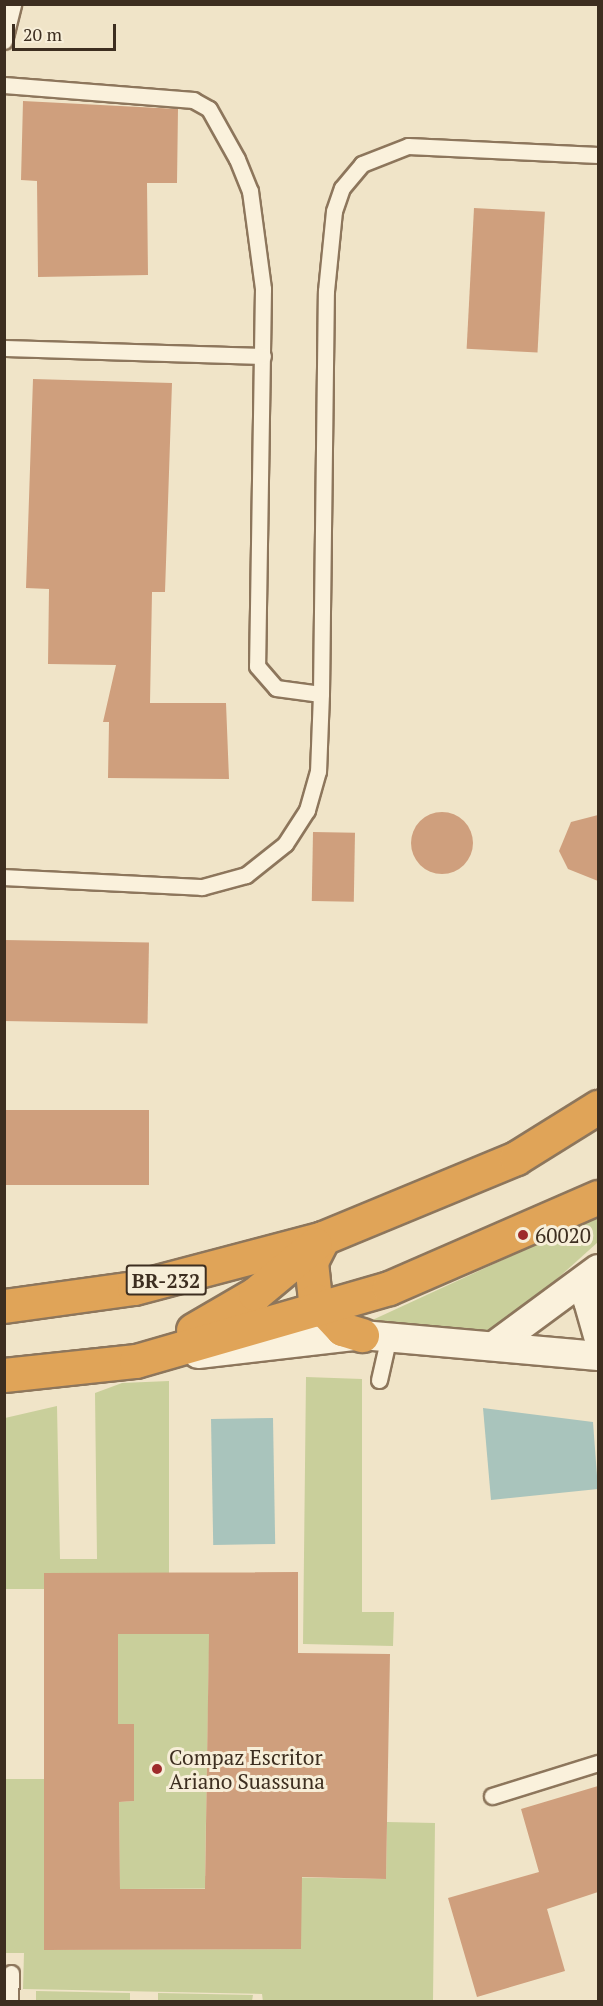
<!DOCTYPE html>
<html>
<head>
<meta charset="utf-8">
<style>
  body { margin:0 }
  #map { position:relative; width:603px; height:2006px; overflow:hidden; background:#f0e4c8; font-family:"PT Serif",serif }
  div>[style] { position:absolute }
  .green>* { inset:0; background:#c9cf9b }
  .water>* { inset:0; background:#a9c4bc; transform-origin:0 0 }
  .building>* { inset:0; background:#cf9f7d; transform-origin:0 0 }
  .round { border-radius:50% }
  .roads { filter:drop-shadow(2px 0 #8d765c) drop-shadow(-2px 0 #8d765c) drop-shadow(0 2px #8d765c) drop-shadow(0 -2px #8d765c) }
  .lane>* { height:15px; margin:-7.5px; padding:0 7.5px; transform-origin:7.5px; border-radius:7.5px; background:#faf1dc }
  .street>* { height:28px; margin:-14px; padding:0 14px; transform-origin:14px; border-radius:14px; background:#faf1dc }
  .highway>* { height:33px; margin:-16.5px; padding:0 16.5px; transform-origin:16.5px; border-radius:16.5px; background:#e0a458 }
  .dots>* { width:16px; height:16px; translate:-50% -50%; box-sizing:border-box; border:3px solid #f7eed8; border-radius:50% }
  span { translate:-50% -50%; white-space:nowrap; text-align:center; line-height:1.15; -webkit-text-stroke:6px #f7eed8; paint-order:stroke }
  .shield-label span { padding:2px 4px; background:#f7eed8; border:2px solid; border-radius:4px; -webkit-text-stroke-width:0 }
  .shield-label { font-size:20px; color:#3d2e20; font-weight:700 }
  .poi-label { font-size:21px; color:#3d2e20 }
  .left { translate:0 -50%; text-align:left }
  .frame { position:absolute; inset:0; border:6px solid #3d2e20; pointer-events:none }
  .scale { position:absolute; left:12px; top:24px; width:104px; height:27px; box-sizing:border-box; border:3px solid #3d2e20; border-top:0; padding-left:8px; font-size:18px; line-height:21px; white-space:nowrap; color:#3d2e20; -webkit-text-stroke:4px #f7eed8; paint-order:stroke }
</style>
</head>
<body>
<div id="map">
  <div class="green">
    <i style="clip-path:polygon(598px 1216px,598px 1242px,497px 1333px,368px 1322px)"></i>
    <i style="clip-path:polygon(306px 1377px,362px 1379px,362px 1612px,394px 1612px,393px 1646px,303px 1644px)"></i>
    <i style="clip-path:polygon(169px 1381px,169px 1573px,44px 1573px,44px 1589px,5px 1589px,5px 1418px,57px 1406px,60px 1559px,97px 1559px,95px 1393px,122px 1383px)"></i>
    <i style="clip-path:polygon(118px 1634px,217px 1634px,209px 1652px,205px 1876px,386px 1879px,387px 1822px,435px 1823px,433px 2001px,263px 2002px,262px 1994px,23px 1989px,24px 1953px,5px 1953px,5px 1779px,44px 1779px,45px 1950px,301px 1949px,301px 1888px,120px 1889px,119px 1802px,134px 1801px,134px 1725px,118px 1724px)"></i>
    <i style="clip-path:polygon(36px 1991px,130px 1993px,130px 2001px,36px 2001px)"></i>
    <i style="clip-path:polygon(158px 1993px,253px 1995px,252px 2001px,158px 2001px)"></i>
  </div>
  <div class="water">
    <i style="clip-path:polygon(483px 1408px,593px 1422px,598px 1489px,491px 1500px)"></i>
    <i style="left:273px;top:1418px;width:126px;height:62px;rotate:89deg"></i>
  </div>
  <div class="building">
    <i style="clip-path:polygon(23px 101px,178px 109px,177px 183px,147px 183px,148px 275px,38px 277px,37px 181px,21px 180px)"></i>
    <i style="left:474px;top:208px;width:71px;height:141px;rotate:3deg"></i>
    <i style="clip-path:polygon(33px 379px,172px 383px,165px 592px,152px 592px,150px 703px,226px 703px,229px 779px,108px 778px,109px 722px,103px 722px,116px 665px,48px 664px,49px 589px,26px 588px)"></i>
    <i class="round" style="left:411px;top:812px;width:62px;height:62px"></i>
    <i style="clip-path:polygon(598px 815px,598px 881px,568px 869px,559px 851px,571px 822px)"></i>
    <i style="left:313px;top:832px;width:42px;height:69px;rotate:1deg"></i>
    <i style="left:4px;top:940px;width:145px;height:81px;rotate:1deg"></i>
    <i style="left:4px;top:1110px;width:145px;height:75px"></i>
    <i style="clip-path:polygon(evenodd,298px 1572px,298px 1653px,390px 1654px,386px 1879px,302px 1877px,301px 1949px,44px 1950px,44px 1573px,298px 1572px,118px 1634px,209px 1634px,205px 1889px,120px 1889px,119px 1802px,134px 1801px,134px 1724px,118px 1724px,118px 1634px)"></i>
    <i style="clip-path:polygon(598px 1786px,598px 1892px,547px 1909px,565px 1971px,477px 1997px,448px 1898px,539px 1872px,521px 1809px)"></i>
  </div>
  <div class="roads">
    <div class="lane">
      <i style="left:4px;top:41px;width:38px;rotate:-76deg"></i>
      <i style="left:4px;top:85px;width:190px;rotate:4.5deg"></i>
      <i style="left:193px;top:100px;width:18px;rotate:29deg"></i>
      <i style="left:209px;top:109px;width:57px;rotate:60.8deg"></i>
      <i style="left:237px;top:159px;width:35px;rotate:68deg"></i>
      <i style="left:250px;top:191px;width:99px;rotate:82.4deg"></i>
      <i style="left:263px;top:289px;width:377px;rotate:90.9deg"></i>
      <i style="left:257px;top:666px;width:29px;rotate:49deg"></i>
      <i style="left:276px;top:688px;width:45px;rotate:7.6deg"></i>
      <i style="left:321px;top:694px;width:77px;rotate:92.2deg"></i>
      <i style="left:318px;top:771px;width:41px;rotate:105.8deg"></i>
      <i style="left:307px;top:810px;width:40px;rotate:122.9deg"></i>
      <i style="left:285px;top:844px;width:50px;rotate:141.5deg"></i>
      <i style="left:246px;top:875px;width:46px;rotate:164.7deg"></i>
      <i style="left:202px;top:887px;width:198px;rotate:-177.1deg"></i>
      <i style="left:4px;top:348px;width:259px;rotate:1.8deg"></i>
      <i style="left:321px;top:694px;width:403px;rotate:-89.3deg"></i>
      <i style="left:326px;top:291px;width:80px;rotate:-84.3deg"></i>
      <i style="left:334px;top:211px;width:24px;rotate:-71deg"></i>
      <i style="left:342px;top:188px;width:31px;rotate:-50deg"></i>
      <i style="left:362px;top:164px;width:49px;rotate:-21.4deg"></i>
      <i style="left:408px;top:146px;width:190px;rotate:2.7deg"></i>
      <i style="left:379px;top:1380px;width:45px;rotate:-77.2deg"></i>
      <i style="left:492px;top:1796px;width:111px;rotate:-17.3deg"></i>
      <i style="left:10px;top:2002px;width:29px;rotate:-88deg"></i>
    </div>
    <div class="street">
      <i style="left:598px;top:1271px;width:32px;rotate:108deg"></i>
      <i style="left:588px;top:1301px;width:36px;rotate:74deg"></i>
      <i style="left:495px;top:1345px;width:128px;rotate:-36.4deg"></i>
      <i style="left:198px;top:1354px;width:165px;rotate:-6.6deg"></i>
      <i style="left:362px;top:1335px;width:237px;rotate:5.1deg"></i>
    </div>
    <div class="highway">
      <i style="left:323px;top:1238px;width:27px;rotate:117deg"></i>
      <i style="left:311px;top:1262px;width:38px;rotate:84deg"></i>
      <i style="left:315px;top:1300px;width:40px;rotate:47deg"></i>
      <i style="left:342px;top:1329px;width:21px;rotate:17deg"></i>
      <i style="left:4px;top:1306px;width:131px;rotate:-7.9deg"></i>
      <i style="left:134px;top:1288px;width:196px;rotate:-14.8deg"></i>
      <i style="left:323px;top:1238px;width:209px;rotate:-22.5deg"></i>
      <i style="left:516px;top:1158px;width:97px;rotate:-31.9deg"></i>
      <i style="left:193px;top:1330px;width:72px;rotate:-30.1deg"></i>
      <i style="left:255px;top:1294px;width:78px;rotate:-39.8deg"></i>
      <i style="left:4px;top:1375px;width:133px;rotate:-6.1deg"></i>
      <i style="left:136px;top:1361px;width:263px;rotate:-16.1deg"></i>
      <i style="left:389px;top:1288px;width:228px;rotate:-23.5deg"></i>
    </div>
  </div>
  <div class="dots">
    <i style="left:523px;top:1235px;background:#9e2a2b"></i>
    <i style="left:157px;top:1769px;background:#9e2a2b"></i>
  </div>
  <div class="shield-label">
    <span style="left:166px;top:1280px">BR-232</span>
  </div>
  <div class="poi-label">
    <span class="left" style="left:535px;top:1235px">60020</span>
    <span class="left" style="left:169px;top:1769px">Compaz Escritor<br>Ariano Suassuna</span>
  </div>
  <div class="frame"></div>
  <div class="scale">20 m</div>
</div>
</body>
</html>
